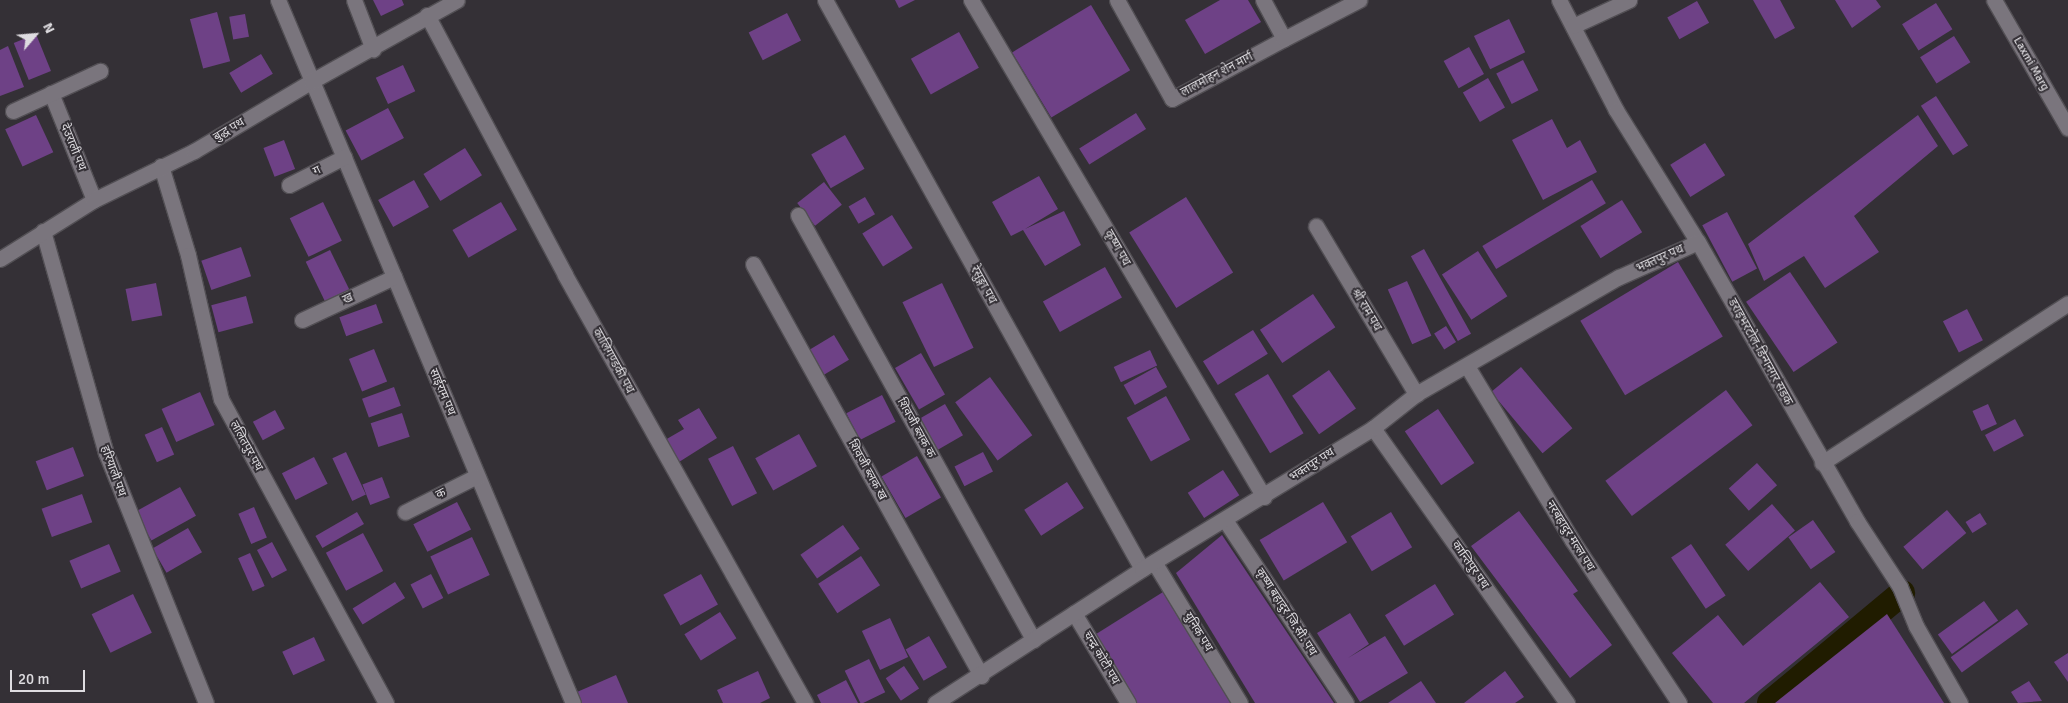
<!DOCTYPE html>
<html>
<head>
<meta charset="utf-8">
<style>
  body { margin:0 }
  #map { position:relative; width:2068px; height:703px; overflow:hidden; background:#343036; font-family:Signika,"Noto Sans Devanagari",sans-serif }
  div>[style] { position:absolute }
  .canal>* { height:26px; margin:-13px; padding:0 13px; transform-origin:13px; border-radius:13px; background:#201c00 }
  .building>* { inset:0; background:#6e4186; transform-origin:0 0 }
  .roads { filter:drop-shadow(1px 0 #524f54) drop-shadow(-1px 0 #524f54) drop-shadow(0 1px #524f54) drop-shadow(0 -1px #524f54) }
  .minor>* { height:15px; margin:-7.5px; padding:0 7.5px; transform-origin:7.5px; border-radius:7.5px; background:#7a757d }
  span { translate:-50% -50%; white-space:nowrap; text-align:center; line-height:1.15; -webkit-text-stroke:4px #343036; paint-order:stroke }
  .street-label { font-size:12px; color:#dedce0 }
  .north { position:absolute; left:10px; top:10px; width:50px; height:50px; -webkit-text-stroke:4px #343036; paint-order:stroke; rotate:63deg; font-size:14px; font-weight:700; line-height:20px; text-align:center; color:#dedce0 }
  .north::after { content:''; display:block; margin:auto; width:18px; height:22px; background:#dedce0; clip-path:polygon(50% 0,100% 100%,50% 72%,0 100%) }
  .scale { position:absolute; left:10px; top:670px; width:75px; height:22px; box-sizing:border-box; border:2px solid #dedce0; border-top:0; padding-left:6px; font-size:15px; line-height:18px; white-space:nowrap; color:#dedce0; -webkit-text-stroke:4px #343036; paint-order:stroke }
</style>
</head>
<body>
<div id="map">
  <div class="canal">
    <i style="left:1770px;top:703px;width:172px;rotate:-39.8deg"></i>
  </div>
  <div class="building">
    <i style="clip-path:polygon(373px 0,402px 0,404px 5px,381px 16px)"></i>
    <i style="clip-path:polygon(895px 0,915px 0,899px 8px)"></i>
    <i style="clip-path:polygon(1220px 0,1248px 0,1261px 22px,1205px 54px,1185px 20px)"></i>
    <i style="clip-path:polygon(1753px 0,1780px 0,1795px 28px,1775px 39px)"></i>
    <i style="clip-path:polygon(1835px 0,1876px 0,1881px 7px,1852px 28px)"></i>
    <i style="left:1697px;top:1px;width:25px;height:34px;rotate:61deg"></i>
    <i style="left:1936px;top:3px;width:31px;height:40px;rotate:58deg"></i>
    <i style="left:1091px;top:5px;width:76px;height:92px;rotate:59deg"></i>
    <i style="left:217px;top:12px;width:51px;height:28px;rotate:75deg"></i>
    <i style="left:787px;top:13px;width:31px;height:43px;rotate:63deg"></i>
    <i style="left:245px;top:14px;width:23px;height:16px;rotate:80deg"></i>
    <i style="left:1509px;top:19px;width:37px;height:39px;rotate:64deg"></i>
    <i style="left:959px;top:32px;width:41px;height:55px;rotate:61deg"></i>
    <i style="left:36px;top:34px;width:40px;height:24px;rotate:68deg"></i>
    <i style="left:1954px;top:36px;width:31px;height:40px;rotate:58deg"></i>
    <i style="clip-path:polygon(8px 46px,24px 87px,0 96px,0 50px)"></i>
    <i style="left:1469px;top:47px;width:31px;height:29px;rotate:61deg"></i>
    <i style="left:261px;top:54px;width:23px;height:37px;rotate:59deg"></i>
    <i style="left:1523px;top:60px;width:34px;height:30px;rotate:63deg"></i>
    <i style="left:403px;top:65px;width:29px;height:30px;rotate:65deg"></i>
    <i style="left:1488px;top:78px;width:34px;height:29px;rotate:60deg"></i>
    <i style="left:1936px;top:96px;width:59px;height:18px;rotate:57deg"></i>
    <i style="left:388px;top:108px;width:34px;height:48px;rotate:62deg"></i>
    <i style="left:1136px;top:113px;width:19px;height:67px;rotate:58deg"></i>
    <i style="left:36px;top:115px;width:41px;height:34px;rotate:65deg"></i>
    <i style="clip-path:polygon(1918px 115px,1938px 146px,1854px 216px,1879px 252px,1825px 288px,1804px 256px,1764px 281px,1748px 244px)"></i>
    <i style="clip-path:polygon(1552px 119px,1567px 148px,1580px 140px,1597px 172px,1543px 200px,1512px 140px)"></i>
    <i style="left:845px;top:135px;width:39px;height:39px;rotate:60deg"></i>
    <i style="left:284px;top:140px;width:31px;height:22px;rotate:69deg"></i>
    <i style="left:1705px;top:143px;width:38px;height:41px;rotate:58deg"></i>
    <i style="left:465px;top:148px;width:32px;height:49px;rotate:58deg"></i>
    <i style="clip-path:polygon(1039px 176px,1058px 209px,1025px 229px,1064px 211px,1081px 245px,1045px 266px,1023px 230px,1011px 236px,992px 202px)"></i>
    <i style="left:414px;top:180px;width:31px;height:41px;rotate:61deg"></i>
    <i style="left:1592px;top:180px;width:27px;height:128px;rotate:59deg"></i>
    <i style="left:824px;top:182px;width:29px;height:34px;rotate:52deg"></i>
    <i style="left:865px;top:197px;width:20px;height:19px;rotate:60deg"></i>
    <i style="left:1186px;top:197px;width:89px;height:67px;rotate:58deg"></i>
    <i style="left:1622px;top:200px;width:38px;height:49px;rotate:58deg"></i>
    <i style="left:323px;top:202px;width:43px;height:37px;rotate:64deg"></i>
    <i style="left:501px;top:202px;width:32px;height:56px;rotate:60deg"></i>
    <i style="left:1727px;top:212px;width:64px;height:28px;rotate:62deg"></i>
    <i style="left:892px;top:215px;width:39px;height:35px;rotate:58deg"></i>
    <i style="left:241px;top:247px;width:31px;height:42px;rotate:71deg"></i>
    <i style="left:1424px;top:249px;width:97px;height:15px;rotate:61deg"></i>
    <i style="left:330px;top:250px;width:46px;height:27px;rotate:64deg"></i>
    <i style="left:1478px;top:251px;width:54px;height:43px;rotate:57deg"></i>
    <i style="left:1678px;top:262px;width:87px;height:114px;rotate:59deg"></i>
    <i style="left:1105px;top:267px;width:35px;height:71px;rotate:61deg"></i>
    <i style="left:1790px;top:272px;width:85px;height:53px;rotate:56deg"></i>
    <i style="left:1407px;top:281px;width:60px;height:21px;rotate:66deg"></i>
    <i style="left:156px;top:283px;width:33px;height:31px;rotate:79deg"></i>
    <i style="left:942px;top:283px;width:72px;height:44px;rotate:64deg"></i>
    <i style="left:1313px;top:294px;width:40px;height:64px;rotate:56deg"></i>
    <i style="left:246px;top:296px;width:28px;height:36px;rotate:75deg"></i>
    <i style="left:376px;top:304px;width:20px;height:39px;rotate:70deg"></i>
    <i style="left:1967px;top:309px;width:35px;height:27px;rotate:63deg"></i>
    <i style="left:1446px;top:326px;width:19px;height:14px;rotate:58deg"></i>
    <i style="left:1253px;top:330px;width:28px;height:59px;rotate:58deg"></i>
    <i style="left:834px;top:335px;width:29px;height:32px;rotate:59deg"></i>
    <i style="left:374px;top:349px;width:35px;height:27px;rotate:68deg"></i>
    <i style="left:1150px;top:350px;width:17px;height:40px;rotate:65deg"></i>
    <i style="left:921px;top:353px;width:48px;height:30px;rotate:60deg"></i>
    <i style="left:1156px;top:367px;width:23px;height:37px;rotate:61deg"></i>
    <i style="left:1521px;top:367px;width:80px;height:39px;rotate:50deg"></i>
    <i style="left:1329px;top:370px;width:47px;height:45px;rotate:55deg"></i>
    <i style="left:1268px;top:374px;width:69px;height:39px;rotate:59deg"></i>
    <i style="left:990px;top:377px;width:72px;height:43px;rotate:54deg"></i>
    <i style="left:394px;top:387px;width:20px;height:34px;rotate:70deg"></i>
    <i style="left:1726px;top:390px;width:44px;height:151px;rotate:53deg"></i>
    <i style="left:200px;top:392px;width:36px;height:42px;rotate:66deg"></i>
    <i style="left:882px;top:395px;width:30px;height:40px;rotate:63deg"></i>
    <i style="left:1166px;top:396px;width:50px;height:45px;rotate:61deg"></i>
    <i style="left:945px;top:404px;width:36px;height:41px;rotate:60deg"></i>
    <i style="left:1988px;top:404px;width:22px;height:17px;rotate:66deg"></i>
    <i style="clip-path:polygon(699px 408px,717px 438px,679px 462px,665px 440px,684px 429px,678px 420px)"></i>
    <i style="left:1438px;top:409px;width:65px;height:40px;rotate:56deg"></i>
    <i style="left:275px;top:410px;width:21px;height:25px;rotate:62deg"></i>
    <i style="left:402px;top:413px;width:25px;height:33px;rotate:72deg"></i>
    <i style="left:2015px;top:419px;width:19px;height:34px;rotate:62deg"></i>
    <i style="left:162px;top:427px;width:30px;height:19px;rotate:66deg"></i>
    <i style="left:799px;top:434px;width:37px;height:50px;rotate:61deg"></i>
    <i style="left:733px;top:446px;width:53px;height:28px;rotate:63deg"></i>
    <i style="left:73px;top:447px;width:31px;height:40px;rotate:69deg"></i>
    <i style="left:346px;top:452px;width:47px;height:15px;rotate:65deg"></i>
    <i style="left:983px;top:452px;width:22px;height:32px;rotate:63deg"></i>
    <i style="left:917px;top:456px;width:48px;height:41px;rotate:60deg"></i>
    <i style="left:314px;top:457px;width:30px;height:36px;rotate:63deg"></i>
    <i style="left:1757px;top:463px;width:30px;height:38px;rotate:48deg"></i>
    <i style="left:1223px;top:470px;width:30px;height:42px;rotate:57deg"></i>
    <i style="left:382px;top:477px;width:22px;height:21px;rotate:69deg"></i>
    <i style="left:1067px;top:482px;width:31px;height:51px;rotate:57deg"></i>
    <i style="left:180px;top:487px;width:33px;height:51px;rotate:61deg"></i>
    <i style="left:82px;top:494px;width:30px;height:43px;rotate:70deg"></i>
    <i style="left:457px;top:502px;width:31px;height:49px;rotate:63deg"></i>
    <i style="left:1323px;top:502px;width:47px;height:74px;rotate:59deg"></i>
    <i style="left:1772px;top:504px;width:35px;height:62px;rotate:49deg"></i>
    <i style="left:254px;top:507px;width:33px;height:17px;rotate:67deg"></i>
    <i style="left:1947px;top:510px;width:30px;height:57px;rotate:50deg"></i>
    <i style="clip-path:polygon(1519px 511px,1578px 591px,1573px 594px,1612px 645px,1570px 678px,1471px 546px)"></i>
    <i style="left:357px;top:512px;width:14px;height:48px;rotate:60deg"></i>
    <i style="left:1391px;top:512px;width:41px;height:47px;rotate:59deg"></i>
    <i style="left:1980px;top:513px;width:13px;height:17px;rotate:58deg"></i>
    <i style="left:1813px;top:520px;width:39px;height:30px;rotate:55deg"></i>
    <i style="left:843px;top:525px;width:29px;height:52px;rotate:55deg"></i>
    <i style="left:188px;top:528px;width:28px;height:41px;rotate:60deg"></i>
    <i style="left:363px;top:533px;width:43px;height:42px;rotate:62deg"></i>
    <i style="clip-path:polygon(1222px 535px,1334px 703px,1255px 703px,1176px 573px)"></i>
    <i style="left:472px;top:537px;width:42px;height:46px;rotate:65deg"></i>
    <i style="left:272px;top:542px;width:32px;height:17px;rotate:62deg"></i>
    <i style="left:109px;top:544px;width:30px;height:43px;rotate:67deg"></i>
    <i style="left:1691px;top:544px;width:62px;height:24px;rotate:56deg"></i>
    <i style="left:250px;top:553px;width:36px;height:13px;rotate:66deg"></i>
    <i style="left:861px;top:556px;width:35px;height:51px;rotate:57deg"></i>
    <i style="left:431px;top:574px;width:27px;height:23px;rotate:63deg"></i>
    <i style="left:701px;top:574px;width:35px;height:43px;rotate:61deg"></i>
    <i style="left:395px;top:582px;width:19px;height:50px;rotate:58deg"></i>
    <i style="clip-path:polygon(1820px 582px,1849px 617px,1744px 703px,1713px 703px,1672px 653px,1718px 615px,1743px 646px)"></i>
    <i style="left:1435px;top:584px;width:36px;height:59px;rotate:58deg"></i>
    <i style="clip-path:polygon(1163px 592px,1231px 703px,1132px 703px,1093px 636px)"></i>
    <i style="left:133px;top:594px;width:43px;height:46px;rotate:64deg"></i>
    <i style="left:1984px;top:601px;width:24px;height:57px;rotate:54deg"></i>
    <i style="left:2017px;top:609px;width:19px;height:82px;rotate:54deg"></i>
    <i style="left:720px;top:612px;width:31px;height:42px;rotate:58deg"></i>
    <i style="clip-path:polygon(1350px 613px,1369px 644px,1348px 658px,1385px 636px,1408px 673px,1360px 702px,1317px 633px)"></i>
    <i style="clip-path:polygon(1887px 614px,1944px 703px,1775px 703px)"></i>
    <i style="left:890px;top:618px;width:43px;height:31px;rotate:65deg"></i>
    <i style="left:929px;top:636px;width:36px;height:27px;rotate:60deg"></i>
    <i style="left:314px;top:637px;width:26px;height:35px;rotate:65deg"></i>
    <i style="clip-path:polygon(2068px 653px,2068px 682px,2054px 662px)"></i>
    <i style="left:869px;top:659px;width:37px;height:27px;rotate:64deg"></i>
    <i style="left:904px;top:666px;width:27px;height:22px;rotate:56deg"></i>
    <i style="clip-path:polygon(758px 671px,770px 698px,760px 703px,723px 703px,717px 690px)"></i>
    <i style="clip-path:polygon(1505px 671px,1524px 697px,1515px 703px,1464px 703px)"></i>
    <i style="clip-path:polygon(616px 675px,628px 703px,581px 703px,577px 692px)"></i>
    <i style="clip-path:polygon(846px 680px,858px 703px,821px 703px,817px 695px)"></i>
    <i style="clip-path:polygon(1421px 681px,1436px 703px,1388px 703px)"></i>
    <i style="clip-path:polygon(2029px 681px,2042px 701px,2018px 703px,2011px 692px)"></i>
  </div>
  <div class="roads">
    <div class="minor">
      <i style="left:278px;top:0;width:762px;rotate:67.24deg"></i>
      <i style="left:354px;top:0;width:53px;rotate:68.8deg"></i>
      <i style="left:825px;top:0;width:651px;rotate:60.88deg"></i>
      <i style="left:971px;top:0;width:577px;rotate:59.48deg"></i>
      <i style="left:1117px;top:0;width:113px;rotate:60.9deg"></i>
      <i style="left:1172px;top:99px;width:127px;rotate:-28.2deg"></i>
      <i style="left:1263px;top:0;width:44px;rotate:61.7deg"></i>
      <i style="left:1284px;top:39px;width:85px;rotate:-27.5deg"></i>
      <i style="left:1559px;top:0;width:124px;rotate:62.6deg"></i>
      <i style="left:1616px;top:110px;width:155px;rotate:58.2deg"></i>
      <i style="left:1698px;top:242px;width:321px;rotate:60.3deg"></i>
      <i style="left:1857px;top:521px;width:79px;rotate:56.9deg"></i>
      <i style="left:1900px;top:587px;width:42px;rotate:67.7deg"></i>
      <i style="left:1916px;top:626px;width:89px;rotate:60.3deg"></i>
      <i style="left:1994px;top:0;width:148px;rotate:60deg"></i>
      <i style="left:427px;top:15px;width:294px;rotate:62deg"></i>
      <i style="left:565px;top:275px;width:491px;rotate:60.7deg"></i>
      <i style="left:1573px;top:26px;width:62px;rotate:-24.9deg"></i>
      <i style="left:51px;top:93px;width:115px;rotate:68.1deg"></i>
      <i style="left:13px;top:111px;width:96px;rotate:-24.7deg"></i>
      <i style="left:161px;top:166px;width:93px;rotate:73.1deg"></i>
      <i style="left:188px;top:255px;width:148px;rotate:77.1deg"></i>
      <i style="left:221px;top:399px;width:346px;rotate:61.5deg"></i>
      <i style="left:289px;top:185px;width:62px;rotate:-27deg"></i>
      <i style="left:798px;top:215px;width:486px;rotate:61deg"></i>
      <i style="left:1316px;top:226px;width:196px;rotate:59.2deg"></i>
      <i style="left:43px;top:231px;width:231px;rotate:74.2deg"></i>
      <i style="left:106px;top:453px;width:269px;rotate:68.2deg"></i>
      <i style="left:0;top:259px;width:111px;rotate:-32.1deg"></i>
      <i style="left:94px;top:200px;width:111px;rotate:-26.1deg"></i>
      <i style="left:194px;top:151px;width:137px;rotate:-30.7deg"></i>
      <i style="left:312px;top:81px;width:166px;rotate:-29.2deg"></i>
      <i style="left:753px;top:264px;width:471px;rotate:61deg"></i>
      <i style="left:302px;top:320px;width:102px;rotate:-25.1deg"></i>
      <i style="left:1467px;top:366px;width:203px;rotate:58.9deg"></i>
      <i style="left:1572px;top:540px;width:195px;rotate:56.7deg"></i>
      <i style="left:1373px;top:428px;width:337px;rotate:54.8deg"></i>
      <i style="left:1822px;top:463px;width:293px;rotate:-33deg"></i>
      <i style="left:405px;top:512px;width:80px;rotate:-26.6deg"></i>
      <i style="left:1225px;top:520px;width:219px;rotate:56.5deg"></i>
      <i style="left:1154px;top:562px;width:165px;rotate:58.6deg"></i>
      <i style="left:1074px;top:613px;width:105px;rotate:59deg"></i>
      <i style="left:935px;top:703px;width:247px;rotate:-32.9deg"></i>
      <i style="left:1142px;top:569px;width:271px;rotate:-31.4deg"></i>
      <i style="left:1373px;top:428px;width:55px;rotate:-38.3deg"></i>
      <i style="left:1416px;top:394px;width:234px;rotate:-30deg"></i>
      <i style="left:1619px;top:277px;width:86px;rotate:-23.9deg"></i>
    </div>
  </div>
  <div class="street-label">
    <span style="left:2031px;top:64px;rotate:60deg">Laxmi Marg</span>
    <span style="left:1217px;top:75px;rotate:-28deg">लालमोहन शेन मार्ग</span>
    <span style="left:229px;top:130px;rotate:-31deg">बुद्ध पथ</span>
    <span style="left:73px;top:147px;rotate:68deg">देउराली पथ</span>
    <span style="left:317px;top:171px;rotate:-27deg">ग</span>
    <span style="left:1117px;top:248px;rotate:60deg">कृष्ण पथ</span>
    <span style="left:1660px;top:259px;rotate:-24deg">भक्तपुर पथ</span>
    <span style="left:983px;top:285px;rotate:61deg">रेसुङ्गा पथ</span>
    <span style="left:348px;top:299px;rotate:-25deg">ख</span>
    <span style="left:1366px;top:310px;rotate:59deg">श्री राम पथ</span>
    <span style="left:1760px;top:352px;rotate:61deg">डराइभरटोल-डिन्गनगर सडक</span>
    <span style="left:613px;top:361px;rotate:61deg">कालिगण्डकी पथ</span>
    <span style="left:442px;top:392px;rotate:67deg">साईराम पथ</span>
    <span style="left:916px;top:428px;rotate:61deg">शिवजी ब्लक क</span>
    <span style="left:246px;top:446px;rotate:61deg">ललितपुर पथ</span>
    <span style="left:1312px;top:465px;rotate:-33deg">भक्तपुर पथ</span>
    <span style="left:867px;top:470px;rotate:61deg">शिवजी ब्लक ख</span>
    <span style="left:113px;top:471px;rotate:70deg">हरियाली पथ</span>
    <span style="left:441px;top:494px;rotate:-27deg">क</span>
    <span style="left:1570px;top:536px;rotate:58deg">नरबहादुर मल्ल पथ</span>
    <span style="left:1470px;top:565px;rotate:55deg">कान्तिपुर पथ</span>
    <span style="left:1286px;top:612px;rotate:57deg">कृष्ण बहादुर जि.सी. पथ</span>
    <span style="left:1198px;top:632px;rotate:58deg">युनिक पथ</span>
    <span style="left:1101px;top:658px;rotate:59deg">चन्द्र कोटी पथ</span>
  </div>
  <div class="north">N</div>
  <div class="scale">20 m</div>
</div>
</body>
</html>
